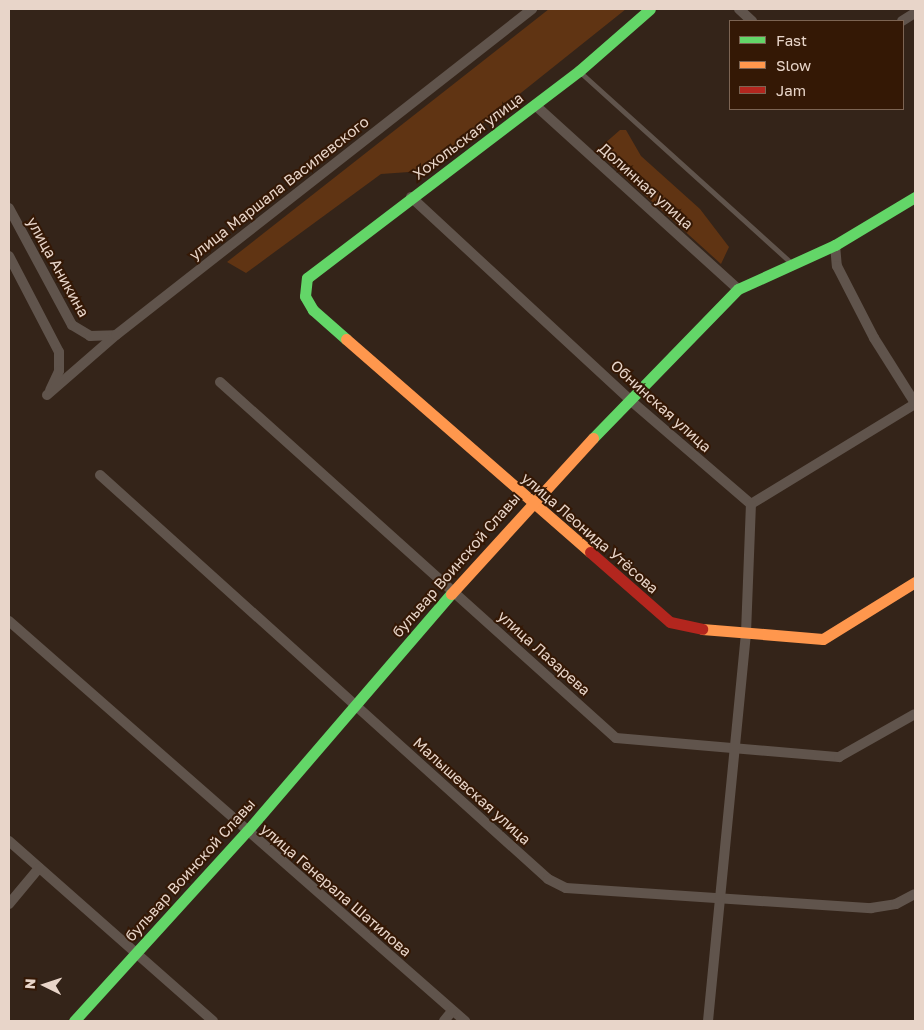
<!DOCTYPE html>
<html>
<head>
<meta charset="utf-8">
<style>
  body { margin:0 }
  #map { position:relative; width:924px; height:1030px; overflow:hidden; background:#342419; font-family:"Golos Text",sans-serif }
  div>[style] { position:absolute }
  .green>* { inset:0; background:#603413 }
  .lane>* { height:5px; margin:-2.5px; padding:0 2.5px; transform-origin:2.5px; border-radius:2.5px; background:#60544c }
  .street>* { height:10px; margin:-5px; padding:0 5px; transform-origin:5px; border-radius:5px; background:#60544c }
  .fast>* { height:11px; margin:-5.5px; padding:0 5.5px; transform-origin:5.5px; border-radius:5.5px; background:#63d668 }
  .slow>* { height:11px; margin:-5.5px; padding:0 5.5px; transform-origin:5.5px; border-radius:5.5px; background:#ff974d }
  .jam>* { height:11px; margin:-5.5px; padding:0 5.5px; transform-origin:5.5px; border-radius:5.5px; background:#b3261e }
  span { translate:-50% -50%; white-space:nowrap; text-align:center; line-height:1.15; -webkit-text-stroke:4px #341805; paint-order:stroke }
  .street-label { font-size:15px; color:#e8d5c9 }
  .frame { position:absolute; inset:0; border:10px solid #e8d5c9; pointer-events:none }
  .legend { position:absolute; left:729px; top:20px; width:175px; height:90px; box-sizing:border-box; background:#341805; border:1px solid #7c6453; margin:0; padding:6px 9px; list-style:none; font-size:15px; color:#e8d5c9 }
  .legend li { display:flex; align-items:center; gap:10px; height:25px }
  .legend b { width:25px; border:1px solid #7c6453 }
  .north { position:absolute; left:20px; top:960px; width:50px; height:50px; -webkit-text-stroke:4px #341805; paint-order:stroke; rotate:274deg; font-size:14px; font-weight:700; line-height:20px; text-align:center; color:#e8d5c9 }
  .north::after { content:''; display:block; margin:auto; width:18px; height:22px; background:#e8d5c9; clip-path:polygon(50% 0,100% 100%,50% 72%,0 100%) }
</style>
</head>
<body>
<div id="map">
  <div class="green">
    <i style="clip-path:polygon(549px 9px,626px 9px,423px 171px,381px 174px,246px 273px,227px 262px)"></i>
    <i style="clip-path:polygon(620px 130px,626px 130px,641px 156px,700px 209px,729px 247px,721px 264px,596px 151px)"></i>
  </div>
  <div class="lane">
    <i style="left:581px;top:73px;width:282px;rotate:42.1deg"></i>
  </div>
  <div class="street">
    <i style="left:739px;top:9px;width:18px;rotate:43deg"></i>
    <i style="left:902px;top:21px;width:15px;rotate:-32deg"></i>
    <i style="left:535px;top:105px;width:274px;rotate:42.2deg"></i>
    <i style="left:411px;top:197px;width:299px;rotate:42.8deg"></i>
    <i style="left:630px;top:400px;width:160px;rotate:40.7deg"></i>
    <i style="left:751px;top:504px;width:192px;rotate:-31.4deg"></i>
    <i style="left:9px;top:208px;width:133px;rotate:61.7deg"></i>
    <i style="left:72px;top:325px;width:21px;rotate:31deg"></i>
    <i style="left:90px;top:336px;width:25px;rotate:-2deg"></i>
    <i style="left:835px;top:245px;width:21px;rotate:85deg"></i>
    <i style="left:837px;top:266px;width:81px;rotate:62.8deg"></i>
    <i style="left:874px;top:338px;width:77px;rotate:57.8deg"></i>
    <i style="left:9px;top:256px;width:108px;rotate:62.5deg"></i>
    <i style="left:59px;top:352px;width:19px;rotate:90deg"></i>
    <i style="left:59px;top:371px;width:21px;rotate:115deg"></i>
    <i style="left:220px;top:382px;width:532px;rotate:41.96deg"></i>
    <i style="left:616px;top:738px;width:224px;rotate:4.9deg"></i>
    <i style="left:839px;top:757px;width:87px;rotate:-29.5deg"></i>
    <i style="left:47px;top:395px;width:91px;rotate:-41deg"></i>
    <i style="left:116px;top:335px;width:529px;rotate:-38.08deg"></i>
    <i style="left:100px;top:475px;width:603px;rotate:42.04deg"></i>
    <i style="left:548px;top:879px;width:20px;rotate:27deg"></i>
    <i style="left:566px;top:888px;width:306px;rotate:3.8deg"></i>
    <i style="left:871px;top:908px;width:25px;rotate:-9deg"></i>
    <i style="left:896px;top:904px;width:21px;rotate:-28deg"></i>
    <i style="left:9px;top:621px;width:607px;rotate:41.26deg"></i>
    <i style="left:9px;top:841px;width:272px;rotate:41.4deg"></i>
    <i style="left:9px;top:904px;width:47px;rotate:-50.2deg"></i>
    <i style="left:444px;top:1021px;width:13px;rotate:-51deg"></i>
    <i style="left:708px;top:1021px;width:390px;rotate:-84.4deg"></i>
    <i style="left:746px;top:633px;width:129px;rotate:-87.8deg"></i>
  </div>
  <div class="fast">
    <i style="left:346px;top:339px;width:44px;rotate:-138.7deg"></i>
    <i style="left:313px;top:310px;width:16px;rotate:-120deg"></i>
    <i style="left:305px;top:296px;width:18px;rotate:-84deg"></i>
    <i style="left:307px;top:278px;width:342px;rotate:-37.3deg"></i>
    <i style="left:579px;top:71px;width:94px;rotate:-41.1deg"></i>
    <i style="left:593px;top:438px;width:208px;rotate:-45.8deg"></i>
    <i style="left:738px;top:289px;width:107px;rotate:-24.4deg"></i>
    <i style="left:835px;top:245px;width:93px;rotate:-31deg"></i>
    <i style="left:74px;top:1021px;width:257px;rotate:-47.7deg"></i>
    <i style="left:247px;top:831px;width:313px;rotate:-49.3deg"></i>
  </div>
  <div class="slow">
    <i style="left:346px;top:339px;width:324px;rotate:41.1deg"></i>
    <i style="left:451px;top:594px;width:211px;rotate:-47.7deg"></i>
    <i style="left:702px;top:629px;width:121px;rotate:4.7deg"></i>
    <i style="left:823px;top:639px;width:108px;rotate:-31.8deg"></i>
  </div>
  <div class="jam">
    <i style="left:590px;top:552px;width:106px;rotate:41.2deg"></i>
    <i style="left:670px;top:622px;width:33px;rotate:12deg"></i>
  </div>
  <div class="street-label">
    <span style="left:468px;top:136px;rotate:-37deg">Хохольская улица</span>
    <span style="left:646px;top:186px;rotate:42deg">Долинная улица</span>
    <span style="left:279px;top:188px;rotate:-38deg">улица Маршала Василевского</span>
    <span style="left:58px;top:267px;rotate:61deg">улица Аникина</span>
    <span style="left:661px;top:406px;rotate:42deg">Обнинская улица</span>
    <span style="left:590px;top:533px;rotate:41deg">улица Леонида Утёсова</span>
    <span style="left:456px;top:565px;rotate:-49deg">бульвар Воинской Славы</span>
    <span style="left:544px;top:653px;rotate:42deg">улица Лазарева</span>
    <span style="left:472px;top:791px;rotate:42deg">Малышевская улица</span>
    <span style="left:190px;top:870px;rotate:-48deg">бульвар Воинской Славы</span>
    <span style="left:336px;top:890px;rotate:41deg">улица Генерала Шатилова</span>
  </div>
  <div class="frame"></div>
  <ul class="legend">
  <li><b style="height:6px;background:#63d668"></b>Fast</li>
  <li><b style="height:6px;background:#ff974d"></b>Slow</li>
  <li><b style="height:6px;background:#b3261e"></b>Jam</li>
  </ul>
  <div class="north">N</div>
</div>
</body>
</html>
